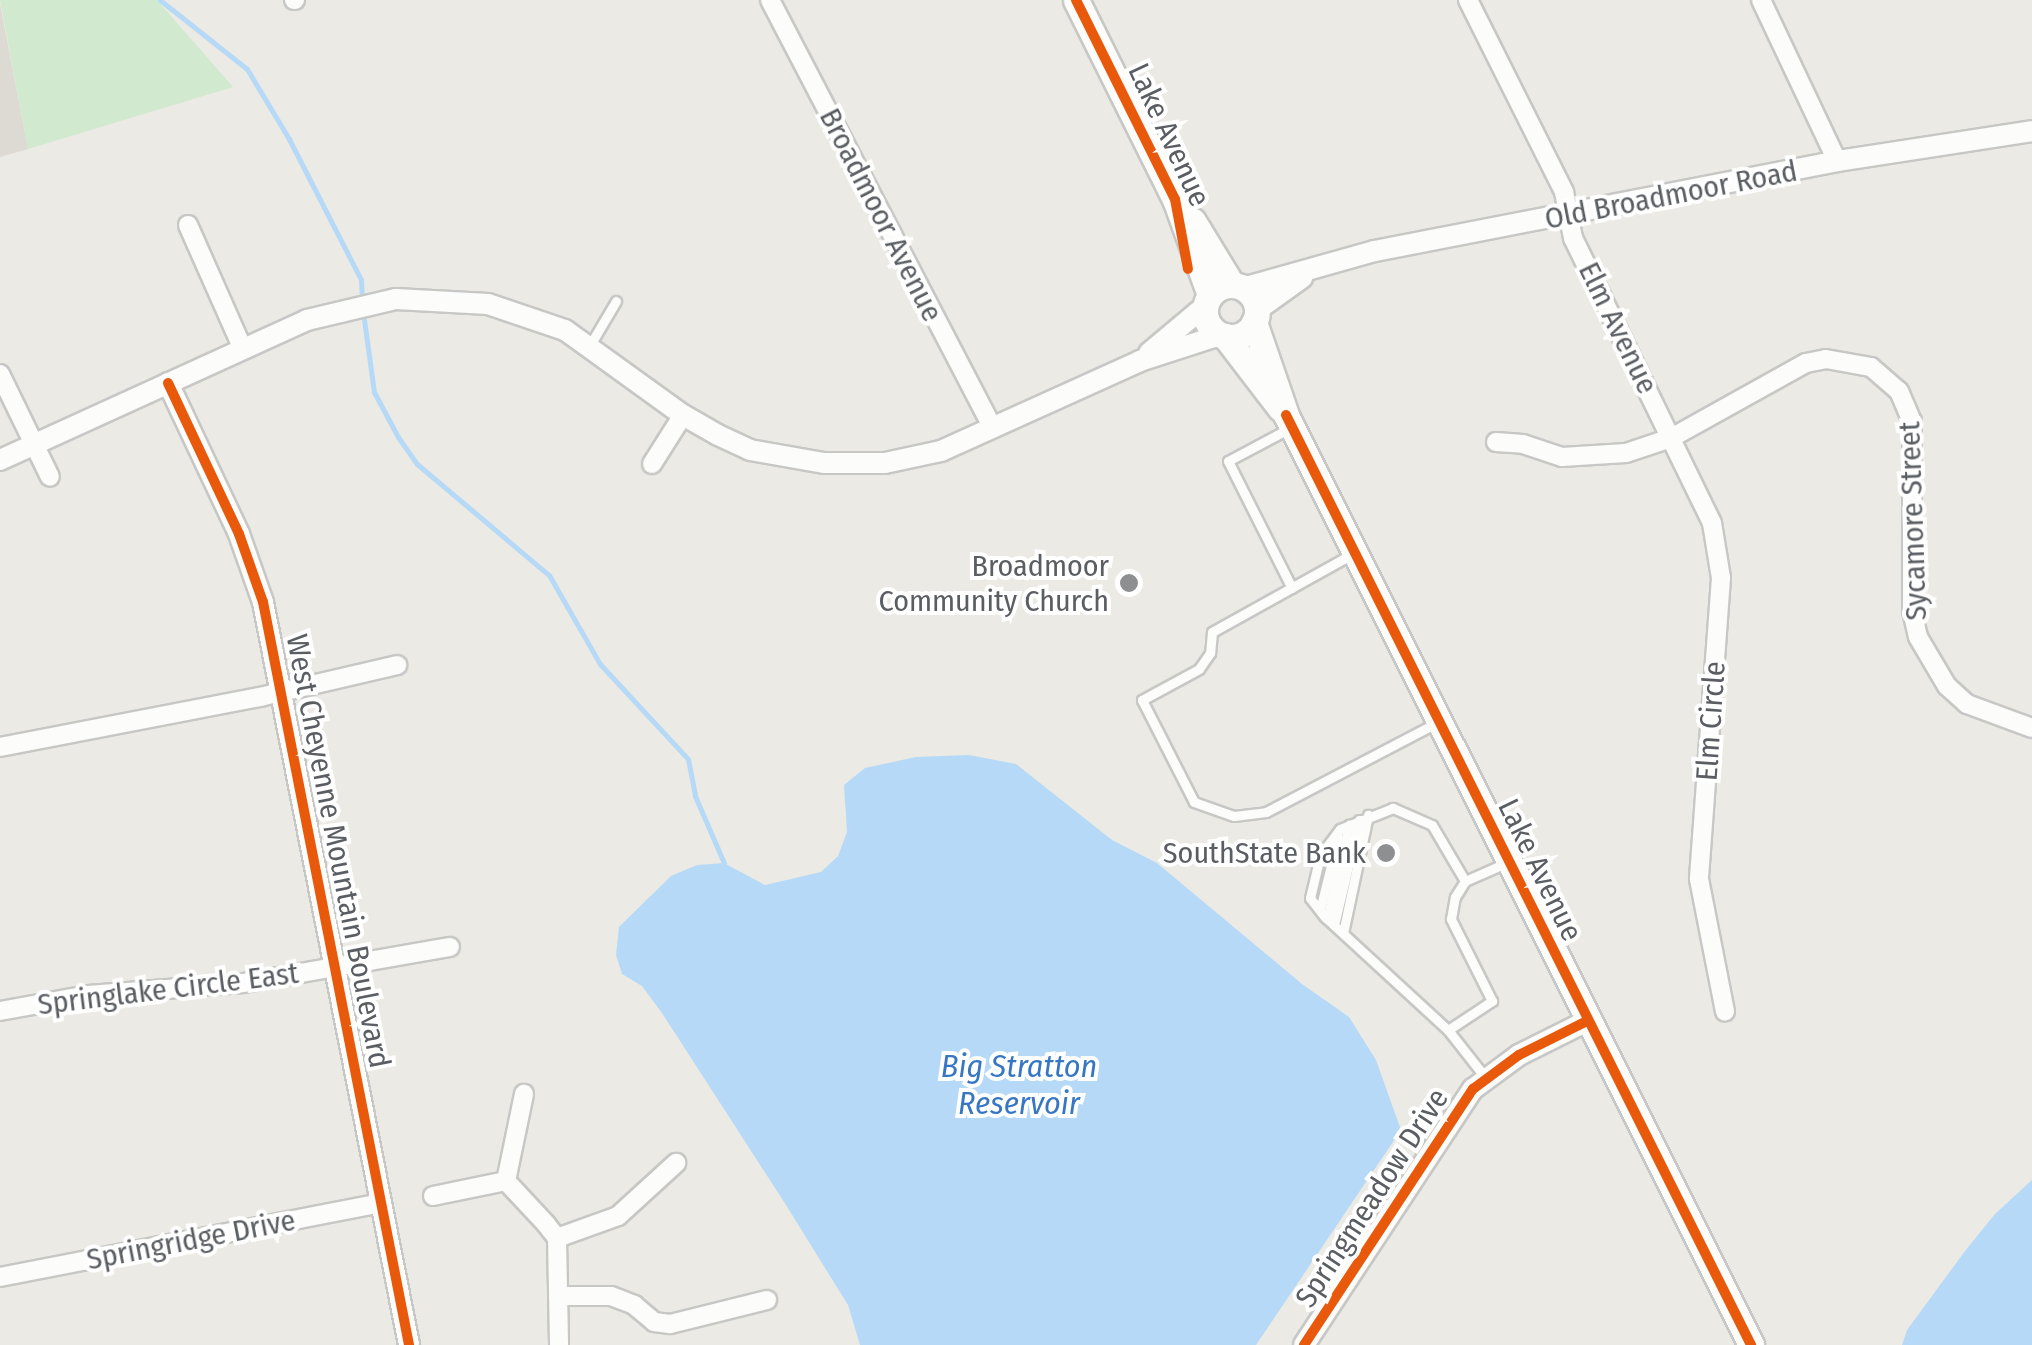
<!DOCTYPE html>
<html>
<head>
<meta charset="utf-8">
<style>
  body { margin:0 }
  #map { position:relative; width:2032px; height:1345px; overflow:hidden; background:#ebeae4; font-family:"Fira Sans Condensed",sans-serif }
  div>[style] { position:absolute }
  .education>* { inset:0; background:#dcdad2 }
  .green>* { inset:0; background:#d1e9cf }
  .water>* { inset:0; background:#b6d9f7 }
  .stream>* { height:5px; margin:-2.5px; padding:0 2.5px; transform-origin:2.5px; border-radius:2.5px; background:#b6d9f7 }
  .roads { filter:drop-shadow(2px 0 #c7c8c6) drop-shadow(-2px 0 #c7c8c6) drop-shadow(0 2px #c7c8c6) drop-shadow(0 -2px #c7c8c6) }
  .service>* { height:9px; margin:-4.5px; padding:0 4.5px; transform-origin:4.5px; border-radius:4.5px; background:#fcfcfb }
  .minor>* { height:18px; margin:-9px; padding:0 9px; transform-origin:9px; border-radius:9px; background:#fcfcfb }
  .tertiary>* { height:20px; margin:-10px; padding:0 10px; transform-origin:10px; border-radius:10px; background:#fcfcfb }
  .secondary>* { height:25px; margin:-12.5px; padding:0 12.5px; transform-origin:12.5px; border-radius:12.5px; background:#fcfcfb }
  .secondary>.ring { margin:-12.5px; padding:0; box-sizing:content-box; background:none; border:25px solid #fcfcfb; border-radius:50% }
  .cycleway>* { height:10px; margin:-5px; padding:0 5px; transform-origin:5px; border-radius:5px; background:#e8590c }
  .dots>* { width:28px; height:28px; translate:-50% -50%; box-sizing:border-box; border:5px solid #fff; border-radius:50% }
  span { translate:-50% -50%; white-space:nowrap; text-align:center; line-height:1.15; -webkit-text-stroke:8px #fff; paint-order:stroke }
  .street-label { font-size:30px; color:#5a5e63 }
  .poi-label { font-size:30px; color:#5a5e63 }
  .right { translate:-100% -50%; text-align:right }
  .water-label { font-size:32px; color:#3776c3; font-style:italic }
</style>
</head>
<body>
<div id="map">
  <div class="education">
    <i style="clip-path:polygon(0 4px,28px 149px,0 157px)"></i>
  </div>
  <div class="green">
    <i style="clip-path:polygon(0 0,157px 0,233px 87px,28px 149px)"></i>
  </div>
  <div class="water">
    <i style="clip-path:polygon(969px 755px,1016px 764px,1112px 840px,1157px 863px,1302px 984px,1349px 1017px,1376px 1060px,1401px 1130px,1256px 1345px,860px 1345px,848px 1305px,786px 1205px,662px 1013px,642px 986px,622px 974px,616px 955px,619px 927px,671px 876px,697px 865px,724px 863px,765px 885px,821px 872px,838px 856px,847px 832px,844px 785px,865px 768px,916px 757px)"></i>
    <i style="clip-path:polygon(2032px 1180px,2032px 1345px,1902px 1345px,1907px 1330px,1965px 1251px,1995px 1214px)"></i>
  </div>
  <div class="stream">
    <i style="left:160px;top:0;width:111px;rotate:38.4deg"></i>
    <i style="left:247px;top:69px;width:82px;rotate:59deg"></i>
    <i style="left:289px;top:139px;width:158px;rotate:62.9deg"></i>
    <i style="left:361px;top:280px;width:21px;rotate:87deg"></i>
    <i style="left:363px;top:312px;width:81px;rotate:82.2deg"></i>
    <i style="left:374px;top:392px;width:51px;rotate:61.9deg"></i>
    <i style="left:398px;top:437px;width:33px;rotate:55deg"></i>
    <i style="left:417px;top:464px;width:172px;rotate:40.1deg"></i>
    <i style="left:549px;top:575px;width:103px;rotate:60.2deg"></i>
    <i style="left:600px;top:664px;width:129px;rotate:47.2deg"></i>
    <i style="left:688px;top:759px;width:38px;rotate:79deg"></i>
    <i style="left:695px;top:796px;width:73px;rotate:66.6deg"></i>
  </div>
  <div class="roads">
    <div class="service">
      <i style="left:590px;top:345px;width:51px;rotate:-59.4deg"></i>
      <i style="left:1290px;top:428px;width:70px;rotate:152deg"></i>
      <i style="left:1228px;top:461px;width:142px;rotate:63.3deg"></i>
      <i style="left:1354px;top:553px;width:162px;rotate:150.9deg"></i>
      <i style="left:1212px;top:632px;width:21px;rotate:95deg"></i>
      <i style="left:1210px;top:653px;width:19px;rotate:125deg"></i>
      <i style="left:1199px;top:669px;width:65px;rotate:151.5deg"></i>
      <i style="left:1142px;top:700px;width:114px;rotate:63deg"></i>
      <i style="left:1194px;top:802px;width:42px;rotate:19.3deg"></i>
      <i style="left:1234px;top:816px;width:32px;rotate:-7deg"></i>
      <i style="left:1266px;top:812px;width:192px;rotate:-27.6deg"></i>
      <i style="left:1465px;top:881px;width:65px;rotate:-120.5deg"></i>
      <i style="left:1432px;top:825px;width:43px;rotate:-156.4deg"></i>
      <i style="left:1393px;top:808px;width:57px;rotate:158.4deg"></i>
      <i style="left:1340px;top:829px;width:34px;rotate:127deg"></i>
      <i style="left:1320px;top:856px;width:43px;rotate:103.4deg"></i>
      <i style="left:1310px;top:898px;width:24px;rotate:52deg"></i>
      <i style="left:1325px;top:917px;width:167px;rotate:42.6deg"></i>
      <i style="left:1448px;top:1030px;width:60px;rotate:51.8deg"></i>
      <i style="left:1320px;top:910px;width:75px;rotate:-76.1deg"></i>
      <i style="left:1327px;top:919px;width:97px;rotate:-76.8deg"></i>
      <i style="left:1334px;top:925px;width:108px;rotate:-76.6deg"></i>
      <i style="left:1343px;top:933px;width:121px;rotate:-78deg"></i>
      <i style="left:1448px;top:1030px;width:53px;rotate:-33.4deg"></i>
      <i style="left:1492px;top:1001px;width:92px;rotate:-116.6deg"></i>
      <i style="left:1451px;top:919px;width:22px;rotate:-80deg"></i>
      <i style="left:1455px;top:897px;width:19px;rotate:-58deg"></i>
      <i style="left:1465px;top:881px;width:45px;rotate:-23.7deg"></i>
    </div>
    <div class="minor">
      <i style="left:294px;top:0;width:1px"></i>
      <i style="left:770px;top:0;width:483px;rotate:62.5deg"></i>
      <i style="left:1468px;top:0;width:215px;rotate:63.4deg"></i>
      <i style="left:1564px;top:192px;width:47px;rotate:78.9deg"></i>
      <i style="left:1573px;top:238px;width:317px;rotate:64deg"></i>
      <i style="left:1712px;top:523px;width:56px;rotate:80.7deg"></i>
      <i style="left:1721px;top:578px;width:302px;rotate:94.2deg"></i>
      <i style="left:1699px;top:879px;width:135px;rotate:78.9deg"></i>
      <i style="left:1761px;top:0;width:178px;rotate:64.7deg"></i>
      <i style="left:188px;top:225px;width:133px;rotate:66.1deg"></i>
      <i style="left:0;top:374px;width:114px;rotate:64.1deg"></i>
      <i style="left:1496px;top:442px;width:27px;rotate:4deg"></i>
      <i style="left:1523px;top:444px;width:41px;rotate:18.4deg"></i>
      <i style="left:1562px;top:457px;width:64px;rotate:-3.6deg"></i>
      <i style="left:1626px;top:453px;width:47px;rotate:-18.4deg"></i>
      <i style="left:1671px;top:438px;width:154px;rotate:-29.1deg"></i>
      <i style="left:1806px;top:363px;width:20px;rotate:-11deg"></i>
      <i style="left:1826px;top:359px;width:46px;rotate:10.1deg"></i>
      <i style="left:1871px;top:367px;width:37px;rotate:41deg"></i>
      <i style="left:1899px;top:391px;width:33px;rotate:67deg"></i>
      <i style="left:1912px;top:421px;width:190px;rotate:90deg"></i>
      <i style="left:1912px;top:611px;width:27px;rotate:77deg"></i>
      <i style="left:1918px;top:637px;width:57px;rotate:59.4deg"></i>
      <i style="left:1947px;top:686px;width:27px;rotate:42deg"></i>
      <i style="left:1967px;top:704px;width:69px;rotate:20.3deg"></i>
      <i style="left:652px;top:464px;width:58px;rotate:-57.7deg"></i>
      <i style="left:0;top:747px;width:265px;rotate:-10.9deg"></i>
      <i style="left:260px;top:697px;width:141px;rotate:-13.1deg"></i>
      <i style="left:0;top:1011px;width:89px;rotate:-10.3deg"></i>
      <i style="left:88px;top:995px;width:155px;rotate:-4.4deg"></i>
      <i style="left:243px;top:983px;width:210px;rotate:-9.9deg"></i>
      <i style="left:506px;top:1181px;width:89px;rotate:-78.3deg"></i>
      <i style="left:433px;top:1196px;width:75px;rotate:-11.6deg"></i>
      <i style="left:506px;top:1181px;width:59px;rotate:47.1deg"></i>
      <i style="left:546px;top:1224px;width:18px;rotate:52deg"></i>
      <i style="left:557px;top:1238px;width:107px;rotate:88.9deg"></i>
      <i style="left:557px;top:1238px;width:65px;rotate:-19.8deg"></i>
      <i style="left:618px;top:1216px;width:79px;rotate:-42.4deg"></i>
      <i style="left:0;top:1277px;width:389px;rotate:-11deg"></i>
      <i style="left:558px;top:1296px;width:53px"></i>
      <i style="left:611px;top:1296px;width:25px;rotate:21deg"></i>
      <i style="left:634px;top:1305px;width:26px;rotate:40deg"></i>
      <i style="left:654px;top:1322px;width:16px;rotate:7deg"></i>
      <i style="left:670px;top:1324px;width:100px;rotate:-13.9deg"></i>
    </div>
    <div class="tertiary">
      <i style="left:1243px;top:288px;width:137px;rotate:-15.7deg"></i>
      <i style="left:1375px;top:251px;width:471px;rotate:-11deg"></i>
      <i style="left:1837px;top:161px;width:197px;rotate:-8.7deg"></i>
      <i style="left:1256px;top:311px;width:57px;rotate:-35.7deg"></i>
      <i style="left:1149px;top:353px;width:73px;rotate:-40deg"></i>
      <i style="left:168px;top:383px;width:167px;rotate:64.8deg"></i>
      <i style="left:239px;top:534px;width:72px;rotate:70.6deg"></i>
      <i style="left:263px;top:602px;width:757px;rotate:78.88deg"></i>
      <i style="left:0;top:460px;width:337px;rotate:-24.5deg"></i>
      <i style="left:307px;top:320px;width:91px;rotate:-13.3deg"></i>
      <i style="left:396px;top:299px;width:92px;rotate:3.1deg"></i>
      <i style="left:488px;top:304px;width:81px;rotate:18.7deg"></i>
      <i style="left:565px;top:330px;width:145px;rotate:35.8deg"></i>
      <i style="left:683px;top:415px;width:40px;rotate:29.7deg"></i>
      <i style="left:718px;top:435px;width:35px;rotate:25deg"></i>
      <i style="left:750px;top:450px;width:75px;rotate:10deg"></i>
      <i style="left:824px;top:463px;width:61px"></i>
      <i style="left:885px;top:463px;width:57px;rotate:-12.1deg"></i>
      <i style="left:941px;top:451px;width:218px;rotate:-24.3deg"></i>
      <i style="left:1140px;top:361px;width:84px;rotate:-18deg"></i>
      <i style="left:1304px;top:1345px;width:307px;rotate:-56.6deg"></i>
      <i style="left:1473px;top:1089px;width:57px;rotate:-36.5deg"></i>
      <i style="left:1519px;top:1055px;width:76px;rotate:-26.6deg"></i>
    </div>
    <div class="secondary">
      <i style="left:1076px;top:0;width:222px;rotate:63.6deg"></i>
      <i style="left:1175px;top:199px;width:102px;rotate:70deg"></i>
      <i style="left:1193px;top:221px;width:75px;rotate:58.6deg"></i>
      <i class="ring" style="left:1205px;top:285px;width:27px;height:27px"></i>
      <i style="left:1254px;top:322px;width:98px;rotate:71deg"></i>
      <i style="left:1286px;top:415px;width:1040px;rotate:63.43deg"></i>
      <i style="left:1225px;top:336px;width:91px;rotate:52.6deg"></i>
    </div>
  </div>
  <div class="cycleway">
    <i style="left:1076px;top:0;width:222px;rotate:63.6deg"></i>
    <i style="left:1175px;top:199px;width:71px;rotate:79.5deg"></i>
    <i style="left:168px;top:383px;width:167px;rotate:64.8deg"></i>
    <i style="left:239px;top:534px;width:72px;rotate:70.6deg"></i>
    <i style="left:263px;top:602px;width:757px;rotate:78.88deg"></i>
    <i style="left:1286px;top:415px;width:1040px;rotate:63.43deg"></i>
    <i style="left:1304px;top:1345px;width:307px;rotate:-56.6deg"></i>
    <i style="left:1473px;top:1089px;width:57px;rotate:-36.5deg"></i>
    <i style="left:1519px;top:1055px;width:76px;rotate:-26.6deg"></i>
  </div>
  <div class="dots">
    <i style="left:1129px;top:583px;background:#8d8f90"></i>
    <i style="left:1386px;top:853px;background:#8d8f90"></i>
  </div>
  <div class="street-label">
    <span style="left:1169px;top:135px;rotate:65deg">Lake Avenue</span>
    <span style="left:1671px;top:195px;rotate:-11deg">Old Broadmoor Road</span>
    <span style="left:881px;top:215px;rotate:63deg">Broadmoor Avenue</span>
    <span style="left:1618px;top:328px;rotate:64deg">Elm Avenue</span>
    <span style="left:1913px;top:521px;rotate:-92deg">Sycamore Street</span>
    <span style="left:1711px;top:721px;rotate:-86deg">Elm Circle</span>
    <span style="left:338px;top:851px;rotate:79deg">West Cheyenne Mountain Boulevard</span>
    <span style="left:1540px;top:870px;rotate:64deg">Lake Avenue</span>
    <span style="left:168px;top:989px;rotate:-7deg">Springlake Circle East</span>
    <span style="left:1372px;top:1198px;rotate:-57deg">Springmeadow Drive</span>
    <span style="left:191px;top:1240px;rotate:-11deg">Springridge Drive</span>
  </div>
  <div class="poi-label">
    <span class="right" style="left:1109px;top:583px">Broadmoor<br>Community Church</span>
    <span class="right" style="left:1366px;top:853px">SouthState Bank</span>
  </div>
  <div class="water-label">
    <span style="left:1019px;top:1085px">Big Stratton<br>Reservoir</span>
  </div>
</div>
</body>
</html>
